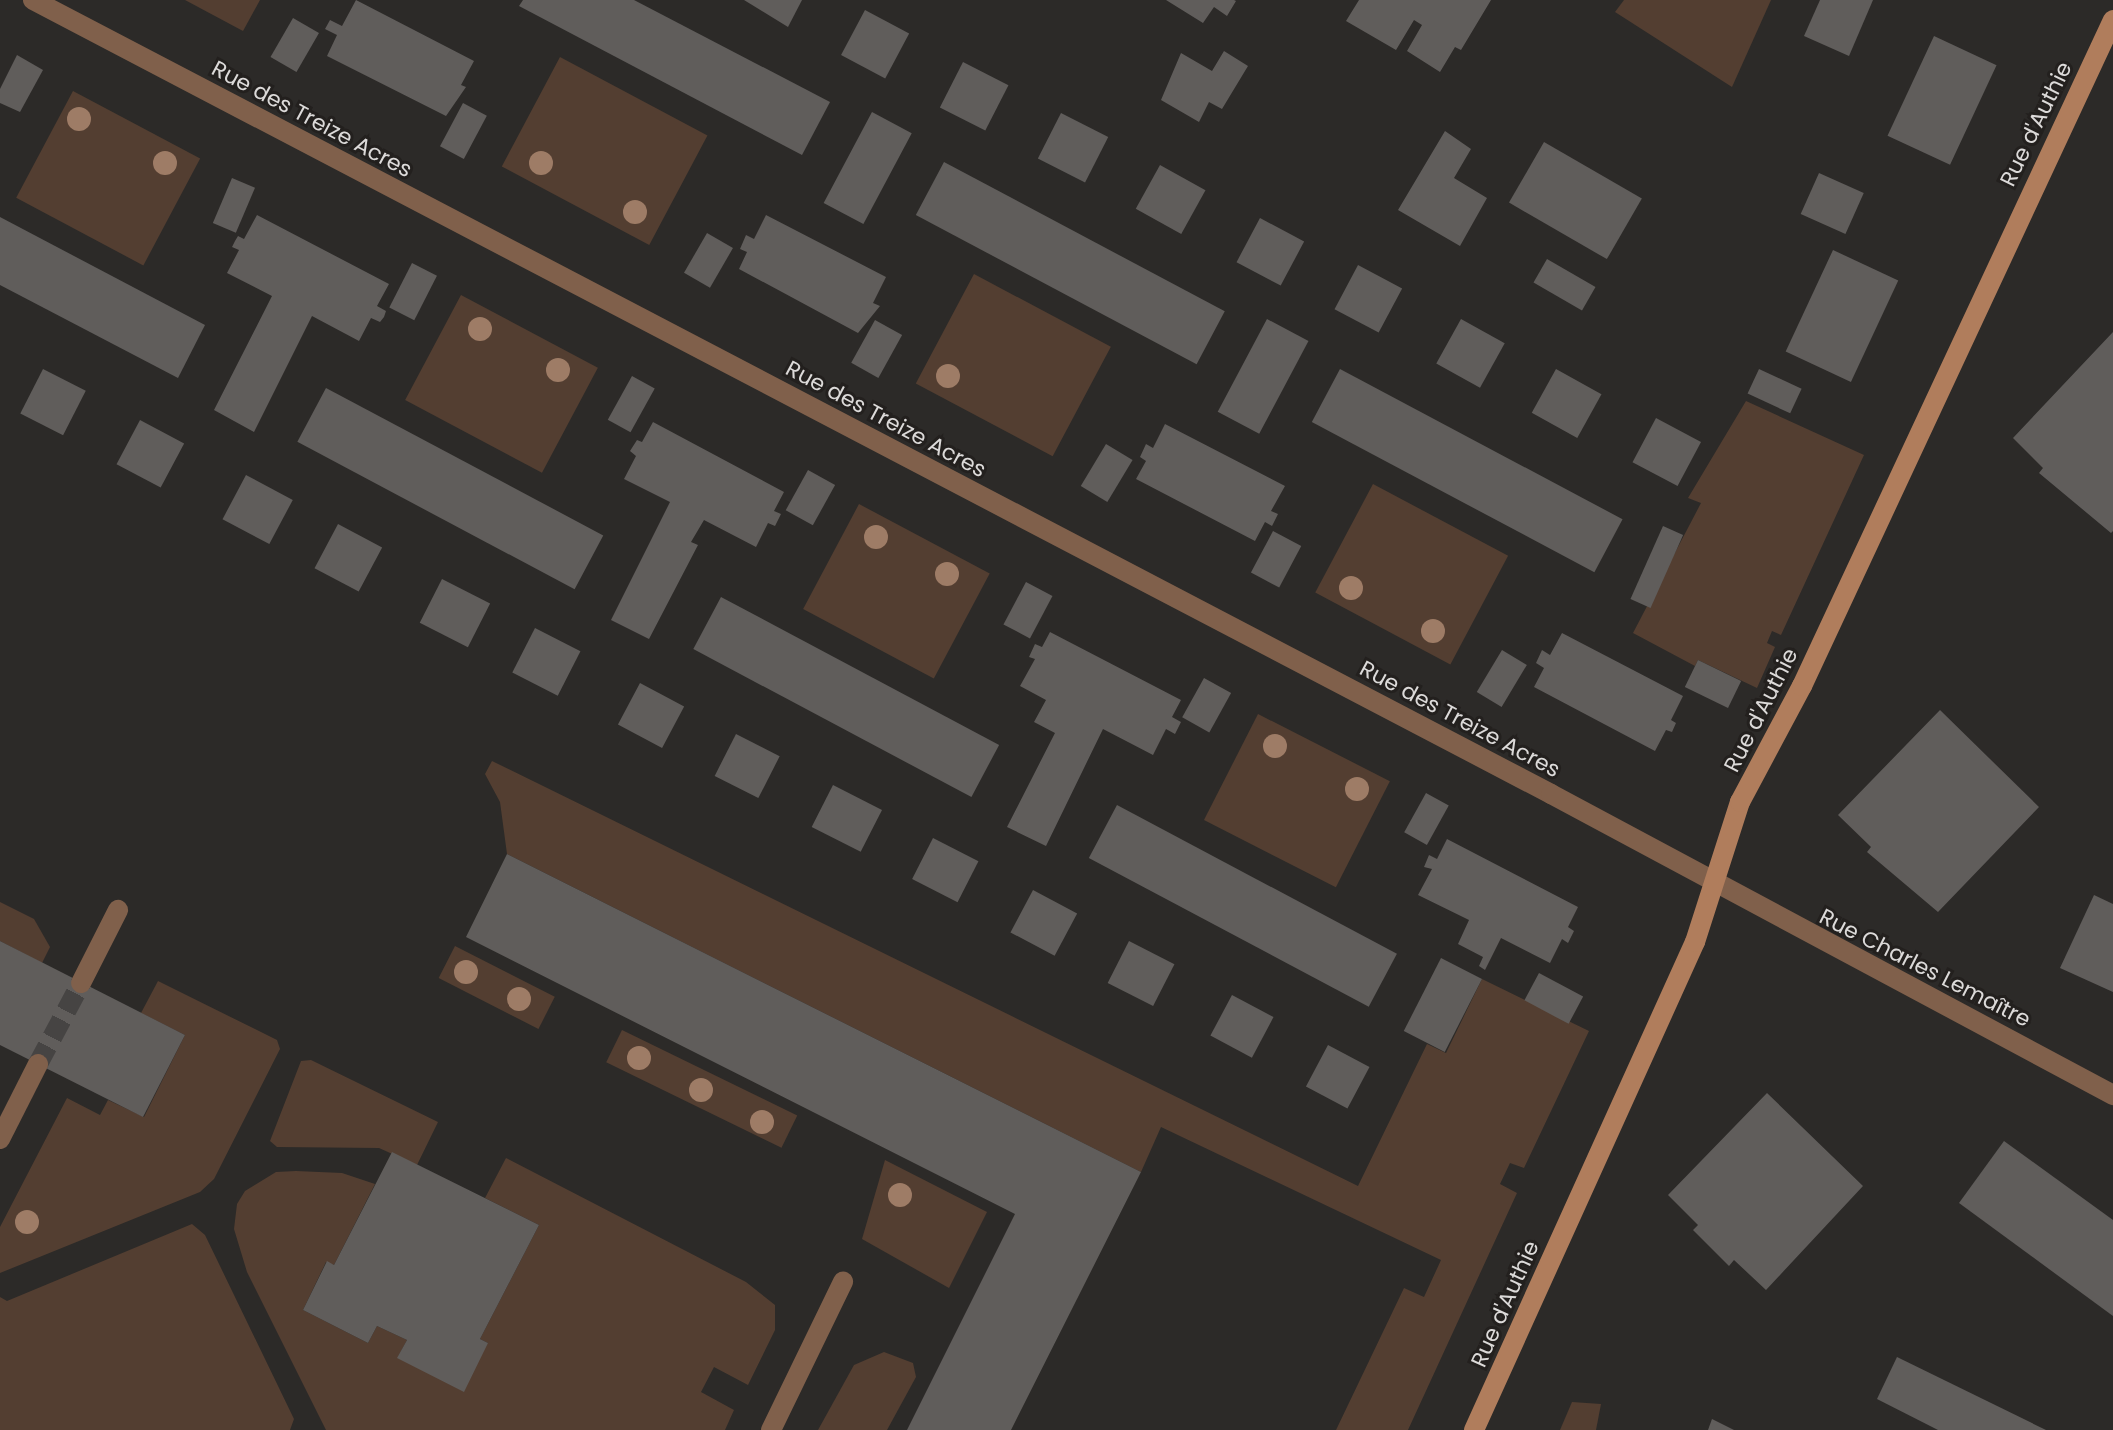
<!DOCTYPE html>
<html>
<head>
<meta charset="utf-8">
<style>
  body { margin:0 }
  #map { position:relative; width:2113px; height:1430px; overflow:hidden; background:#2c2a28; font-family:Poppins,sans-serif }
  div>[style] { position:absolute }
  .green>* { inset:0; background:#533e31; transform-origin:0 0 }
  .building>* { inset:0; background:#605d5b; transform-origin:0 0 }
  .street-tunnel>* { height:20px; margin-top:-10px; transform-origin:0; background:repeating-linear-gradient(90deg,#464443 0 20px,transparent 0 30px) }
  .street>* { height:20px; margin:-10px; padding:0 10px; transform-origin:10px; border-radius:10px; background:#80604b }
  .secondary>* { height:20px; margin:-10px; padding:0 10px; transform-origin:10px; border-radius:10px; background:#b07d5c }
  .trees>* { width:24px; height:24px; margin:-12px; border-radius:50%; background:#9e7c66 }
  span { translate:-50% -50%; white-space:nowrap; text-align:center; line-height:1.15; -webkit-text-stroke:6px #23201e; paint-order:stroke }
  .street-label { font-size:22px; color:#dcdad9 }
</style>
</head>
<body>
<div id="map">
  <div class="green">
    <i style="clip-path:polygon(185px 0,260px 0,243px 31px)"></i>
    <i style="clip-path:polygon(1624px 0,1771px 0,1732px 87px,1615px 12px)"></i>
    <i style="left:560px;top:57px;width:167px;height:124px;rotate:28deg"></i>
    <i style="left:73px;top:91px;width:144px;height:121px;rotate:28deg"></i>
    <i style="left:974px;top:274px;width:155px;height:124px;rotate:28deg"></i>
    <i style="left:461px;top:295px;width:155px;height:119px;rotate:28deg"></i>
    <i style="clip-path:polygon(1746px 401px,1864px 455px,1781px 635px,1772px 631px,1767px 643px,1775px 647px,1757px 688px,1698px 660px,1695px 666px,1633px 633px,1701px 503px,1688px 498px)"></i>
    <i style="left:1373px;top:484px;width:153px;height:123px;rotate:28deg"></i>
    <i style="left:859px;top:504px;width:148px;height:119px;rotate:28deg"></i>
    <i style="left:1258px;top:714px;width:148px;height:119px;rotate:27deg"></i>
    <i style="clip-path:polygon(492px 761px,1358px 1186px,1427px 1044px,1446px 1053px,1482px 979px,1589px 1031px,1524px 1168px,1510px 1163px,1500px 1184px,1517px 1193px,1408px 1430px,1336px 1430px,1404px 1288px,1424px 1297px,1441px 1260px,1161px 1127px,1141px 1172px,507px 854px,500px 802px,485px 774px)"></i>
    <i style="clip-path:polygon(0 902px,34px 919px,50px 947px,42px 963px,0 941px)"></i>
    <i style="left:455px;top:946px;width:112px;height:36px;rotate:27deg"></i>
    <i style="clip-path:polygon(158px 981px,277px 1040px,280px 1049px,214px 1179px,200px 1192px,0 1273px,0 1227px,67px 1098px,100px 1115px,108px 1100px,144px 1117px,185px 1035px,141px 1013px)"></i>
    <i style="left:622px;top:1030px;width:195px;height:36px;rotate:26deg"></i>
    <i style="clip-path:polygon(311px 1060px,438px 1122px,417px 1165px,379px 1148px,277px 1147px,270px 1141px,301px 1061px)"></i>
    <i style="clip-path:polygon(506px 1158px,746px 1282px,775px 1305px,775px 1330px,748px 1385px,714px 1367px,701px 1392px,734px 1410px,725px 1430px,326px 1430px,247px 1272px,234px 1229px,237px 1204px,245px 1191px,276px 1172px,296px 1171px,342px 1173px,375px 1184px,334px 1265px,326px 1262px,303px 1310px,368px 1343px,377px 1326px,407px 1340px,398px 1357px,488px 1343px,480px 1339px,539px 1225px,485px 1198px)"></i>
    <i style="clip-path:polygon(885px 1160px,987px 1212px,949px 1288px,862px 1239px)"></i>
    <i style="clip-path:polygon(192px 1224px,205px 1235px,294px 1419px,290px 1430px,0 1430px,0 1297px,7px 1301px)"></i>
    <i style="clip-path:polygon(884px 1352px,913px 1363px,916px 1377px,887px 1430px,818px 1430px,854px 1365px)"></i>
    <i style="clip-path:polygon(1572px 1402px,1601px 1404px,1596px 1430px,1560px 1430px)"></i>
  </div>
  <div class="building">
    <i style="clip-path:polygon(356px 0,474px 61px,461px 85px,466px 87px,446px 116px,327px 56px,337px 35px,325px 29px,330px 20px,342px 26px)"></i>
    <i style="clip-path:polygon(523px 0,634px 0,830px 102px,802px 155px,519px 6px)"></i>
    <i style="clip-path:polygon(744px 0,802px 0,788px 27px)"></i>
    <i style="clip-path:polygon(1166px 0,1234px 0,1236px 1px,1227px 16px,1214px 7px,1203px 23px)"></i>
    <i style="clip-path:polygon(1359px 0,1491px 0,1461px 50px,1455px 47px,1440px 72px,1407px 51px,1422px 25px,1414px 20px,1396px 50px,1346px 21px)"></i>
    <i style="clip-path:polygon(1820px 0,1873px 0,1849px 56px,1804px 36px)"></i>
    <i style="left:865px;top:10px;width:50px;height:51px;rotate:28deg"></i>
    <i style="left:293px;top:18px;width:30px;height:45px;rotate:30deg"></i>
    <i style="left:1934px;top:36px;width:69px;height:110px;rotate:25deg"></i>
    <i style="clip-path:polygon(1224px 51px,1248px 66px,1222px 109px,1209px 102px,1199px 122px,1161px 100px,1181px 53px,1212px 71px)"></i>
    <i style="clip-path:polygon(17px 55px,43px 70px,20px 112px,0 103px,0 89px)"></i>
    <i style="left:963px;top:62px;width:51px;height:51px;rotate:27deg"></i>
    <i style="left:463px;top:103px;width:27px;height:49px;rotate:28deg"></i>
    <i style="left:872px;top:112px;width:45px;height:103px;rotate:28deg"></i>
    <i style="left:1061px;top:113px;width:53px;height:51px;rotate:27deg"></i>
    <i style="clip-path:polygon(1445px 131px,1471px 149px,1454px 178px,1487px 198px,1460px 246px,1398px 210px)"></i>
    <i style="left:1544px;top:142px;width:113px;height:70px;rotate:30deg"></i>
    <i style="left:944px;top:162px;width:318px;height:60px;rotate:28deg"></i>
    <i style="left:1160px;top:165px;width:52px;height:50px;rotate:29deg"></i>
    <i style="left:1819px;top:173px;width:49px;height:45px;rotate:24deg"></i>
    <i style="left:232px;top:178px;width:25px;height:49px;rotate:23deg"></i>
    <i style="clip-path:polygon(257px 215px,389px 284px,377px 306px,386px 311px,384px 317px,380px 322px,371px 318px,359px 341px,312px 316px,254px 432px,214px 410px,272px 296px,227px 273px,239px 250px,232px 247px,235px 241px,238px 236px,244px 239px)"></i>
    <i style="clip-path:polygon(766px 215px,886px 277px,873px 303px,880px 306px,858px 333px,739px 269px,747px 252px,740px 249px,746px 235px,754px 239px)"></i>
    <i style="clip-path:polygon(0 217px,205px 325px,178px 378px,0 285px)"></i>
    <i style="left:1260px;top:218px;width:50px;height:50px;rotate:28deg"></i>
    <i style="left:707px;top:233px;width:30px;height:46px;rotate:30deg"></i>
    <i style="left:1833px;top:250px;width:72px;height:112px;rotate:25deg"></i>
    <i style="left:1547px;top:259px;width:56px;height:27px;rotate:30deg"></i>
    <i style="left:412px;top:263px;width:28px;height:50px;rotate:27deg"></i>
    <i style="left:1358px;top:265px;width:50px;height:50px;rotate:28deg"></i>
    <i style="left:1267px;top:319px;width:47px;height:105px;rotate:28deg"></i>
    <i style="left:1461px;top:319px;width:50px;height:51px;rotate:29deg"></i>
    <i style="left:875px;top:320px;width:31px;height:49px;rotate:29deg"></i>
    <i style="clip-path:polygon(2113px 332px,2113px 531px,2111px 533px,2039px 473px,2043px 468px,2013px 438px)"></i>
    <i style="left:43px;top:369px;width:48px;height:50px;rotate:27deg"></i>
    <i style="left:1340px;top:369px;width:320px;height:60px;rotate:28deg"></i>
    <i style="left:1556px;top:369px;width:52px;height:50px;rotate:29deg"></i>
    <i style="left:1759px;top:369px;width:47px;height:27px;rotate:25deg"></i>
    <i style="left:632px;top:376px;width:26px;height:50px;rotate:29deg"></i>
    <i style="left:326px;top:388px;width:314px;height:61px;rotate:28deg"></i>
    <i style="left:1656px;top:418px;width:51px;height:50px;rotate:28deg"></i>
    <i style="left:140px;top:420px;width:50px;height:50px;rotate:28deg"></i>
    <i style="clip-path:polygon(653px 422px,784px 492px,774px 511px,781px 514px,775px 526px,768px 523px,756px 547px,704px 520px,691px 542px,698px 545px,649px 639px,611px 620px,670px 502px,624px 479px,636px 456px,630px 451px,637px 440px,642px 442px)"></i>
    <i style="clip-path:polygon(1165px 424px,1285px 486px,1271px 511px,1278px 514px,1272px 526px,1265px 522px,1255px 541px,1136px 479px,1146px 461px,1140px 457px,1146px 444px,1153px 448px)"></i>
    <i style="left:1106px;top:444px;width:31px;height:49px;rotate:31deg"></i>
    <i style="left:808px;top:470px;width:31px;height:46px;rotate:29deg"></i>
    <i style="left:246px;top:475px;width:53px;height:50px;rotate:28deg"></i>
    <i style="left:338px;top:524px;width:50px;height:50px;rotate:28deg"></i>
    <i style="left:1663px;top:526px;width:22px;height:80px;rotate:24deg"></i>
    <i style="left:1273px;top:531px;width:32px;height:47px;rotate:28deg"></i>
    <i style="left:442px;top:579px;width:54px;height:49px;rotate:27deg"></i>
    <i style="left:1026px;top:582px;width:30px;height:48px;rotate:28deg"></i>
    <i style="left:721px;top:597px;width:315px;height:59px;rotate:28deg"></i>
    <i style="left:535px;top:628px;width:51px;height:50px;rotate:27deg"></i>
    <i style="clip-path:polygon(1050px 632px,1181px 700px,1172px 717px,1181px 722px,1175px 734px,1166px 729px,1153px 755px,1103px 729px,1046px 846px,1007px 827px,1055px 733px,1034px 722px,1046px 700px,1020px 686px,1035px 659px,1029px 657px,1035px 644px,1042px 647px)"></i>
    <i style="clip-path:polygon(1562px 633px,1683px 696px,1671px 720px,1676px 723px,1672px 732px,1666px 730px,1655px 751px,1534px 687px,1544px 668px,1536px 663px,1542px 650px,1550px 655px)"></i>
    <i style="left:1502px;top:650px;width:29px;height:49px;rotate:31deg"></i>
    <i style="left:1698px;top:660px;width:48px;height:30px;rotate:26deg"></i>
    <i style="left:1204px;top:678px;width:31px;height:45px;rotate:29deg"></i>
    <i style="left:640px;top:683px;width:50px;height:47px;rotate:28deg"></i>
    <i style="clip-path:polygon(1940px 710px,2039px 807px,1938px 912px,1867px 852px,1871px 847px,1838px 815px)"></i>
    <i style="left:736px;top:734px;width:49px;height:47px;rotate:27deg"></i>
    <i style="left:833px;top:785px;width:55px;height:47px;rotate:27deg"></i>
    <i style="left:1426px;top:793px;width:26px;height:45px;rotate:29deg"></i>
    <i style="left:1117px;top:805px;width:317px;height:60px;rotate:28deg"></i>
    <i style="left:933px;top:838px;width:51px;height:46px;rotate:27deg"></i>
    <i style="clip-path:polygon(1447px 839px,1578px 907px,1568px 927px,1574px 931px,1568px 943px,1562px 939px,1550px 963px,1501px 938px,1485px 970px,1479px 966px,1483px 957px,1458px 944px,1469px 920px,1418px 895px,1432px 869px,1424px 867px,1429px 855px,1437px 859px)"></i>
    <i style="clip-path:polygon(507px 854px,1141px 1172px,1011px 1430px,907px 1430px,1015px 1214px,466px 937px)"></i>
    <i style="left:1033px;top:890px;width:50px;height:48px;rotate:28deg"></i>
    <i style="clip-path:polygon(2094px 895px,2113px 904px,2113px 992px,2060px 968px)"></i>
    <i style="clip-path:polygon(0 941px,185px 1035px,143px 1117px,0 1045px)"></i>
    <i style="left:1129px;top:941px;width:51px;height:47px;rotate:27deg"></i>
    <i style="left:1441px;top:958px;width:46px;height:82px;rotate:27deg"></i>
    <i style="left:1539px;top:973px;width:50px;height:31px;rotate:28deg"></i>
    <i style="left:1232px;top:995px;width:47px;height:46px;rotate:28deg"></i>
    <i style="left:1328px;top:1045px;width:47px;height:47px;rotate:28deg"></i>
    <i style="clip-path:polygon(1767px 1093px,1863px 1186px,1766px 1290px,1734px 1260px,1729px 1266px,1693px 1230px,1698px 1225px,1668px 1195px)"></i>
    <i style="clip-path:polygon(2004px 1141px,2113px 1220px,2113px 1316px,1959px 1203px)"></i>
    <i style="clip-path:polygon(392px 1152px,539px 1225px,480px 1339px,488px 1343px,464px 1392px,397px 1358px,407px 1340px,377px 1326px,368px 1343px,303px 1310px,327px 1261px,334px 1265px)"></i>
    <i style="clip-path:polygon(1897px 1357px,2046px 1430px,1938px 1430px,1877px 1399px)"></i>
    <i style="clip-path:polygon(1712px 1419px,1734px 1430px,1708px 1430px)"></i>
  </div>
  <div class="street-tunnel">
    <i style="left:38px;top:1064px;width:92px;rotate:-62deg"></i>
  </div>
  <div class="street">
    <i style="left:33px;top:0;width:1713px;rotate:27.61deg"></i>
    <i style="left:1551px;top:794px;width:638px;rotate:28.17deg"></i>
    <i style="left:81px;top:983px;width:82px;rotate:-63.1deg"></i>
    <i style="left:0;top:1139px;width:84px;rotate:-63.1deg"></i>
    <i style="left:771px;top:1430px;width:165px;rotate:-64.1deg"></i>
  </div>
  <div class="secondary">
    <i style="left:1474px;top:1430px;width:536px;rotate:-65.64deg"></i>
    <i style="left:1695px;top:942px;width:147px;rotate:-72.2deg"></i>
    <i style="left:1740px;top:802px;width:132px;rotate:-61.9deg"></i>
    <i style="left:1802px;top:686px;width:735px;rotate:-64.97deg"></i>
  </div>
  <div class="trees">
    <i style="left:79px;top:119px"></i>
    <i style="left:165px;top:163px"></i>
    <i style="left:541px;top:163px"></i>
    <i style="left:635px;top:212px"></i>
    <i style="left:480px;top:329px"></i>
    <i style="left:558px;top:370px"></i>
    <i style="left:948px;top:376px"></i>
    <i style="left:876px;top:537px"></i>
    <i style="left:947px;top:574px"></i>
    <i style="left:1351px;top:588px"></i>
    <i style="left:1433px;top:631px"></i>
    <i style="left:1275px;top:746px"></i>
    <i style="left:1357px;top:789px"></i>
    <i style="left:466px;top:972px"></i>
    <i style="left:519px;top:999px"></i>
    <i style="left:639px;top:1058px"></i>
    <i style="left:701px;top:1090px"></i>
    <i style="left:762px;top:1122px"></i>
    <i style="left:900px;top:1195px"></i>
    <i style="left:27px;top:1222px"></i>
  </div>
  <div class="street-label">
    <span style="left:312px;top:119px;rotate:28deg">Rue des Treize Acres</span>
    <span style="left:2036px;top:124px;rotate:-64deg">Rue d'Authie</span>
    <span style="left:886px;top:419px;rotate:28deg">Rue des Treize Acres</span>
    <span style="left:1761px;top:710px;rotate:-63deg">Rue d'Authie</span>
    <span style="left:1460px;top:719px;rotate:28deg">Rue des Treize Acres</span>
    <span style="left:1925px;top:968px;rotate:27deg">Rue Charles Lemaître</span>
    <span style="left:1505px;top:1304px;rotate:-66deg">Rue d'Authie</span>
  </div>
</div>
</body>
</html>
